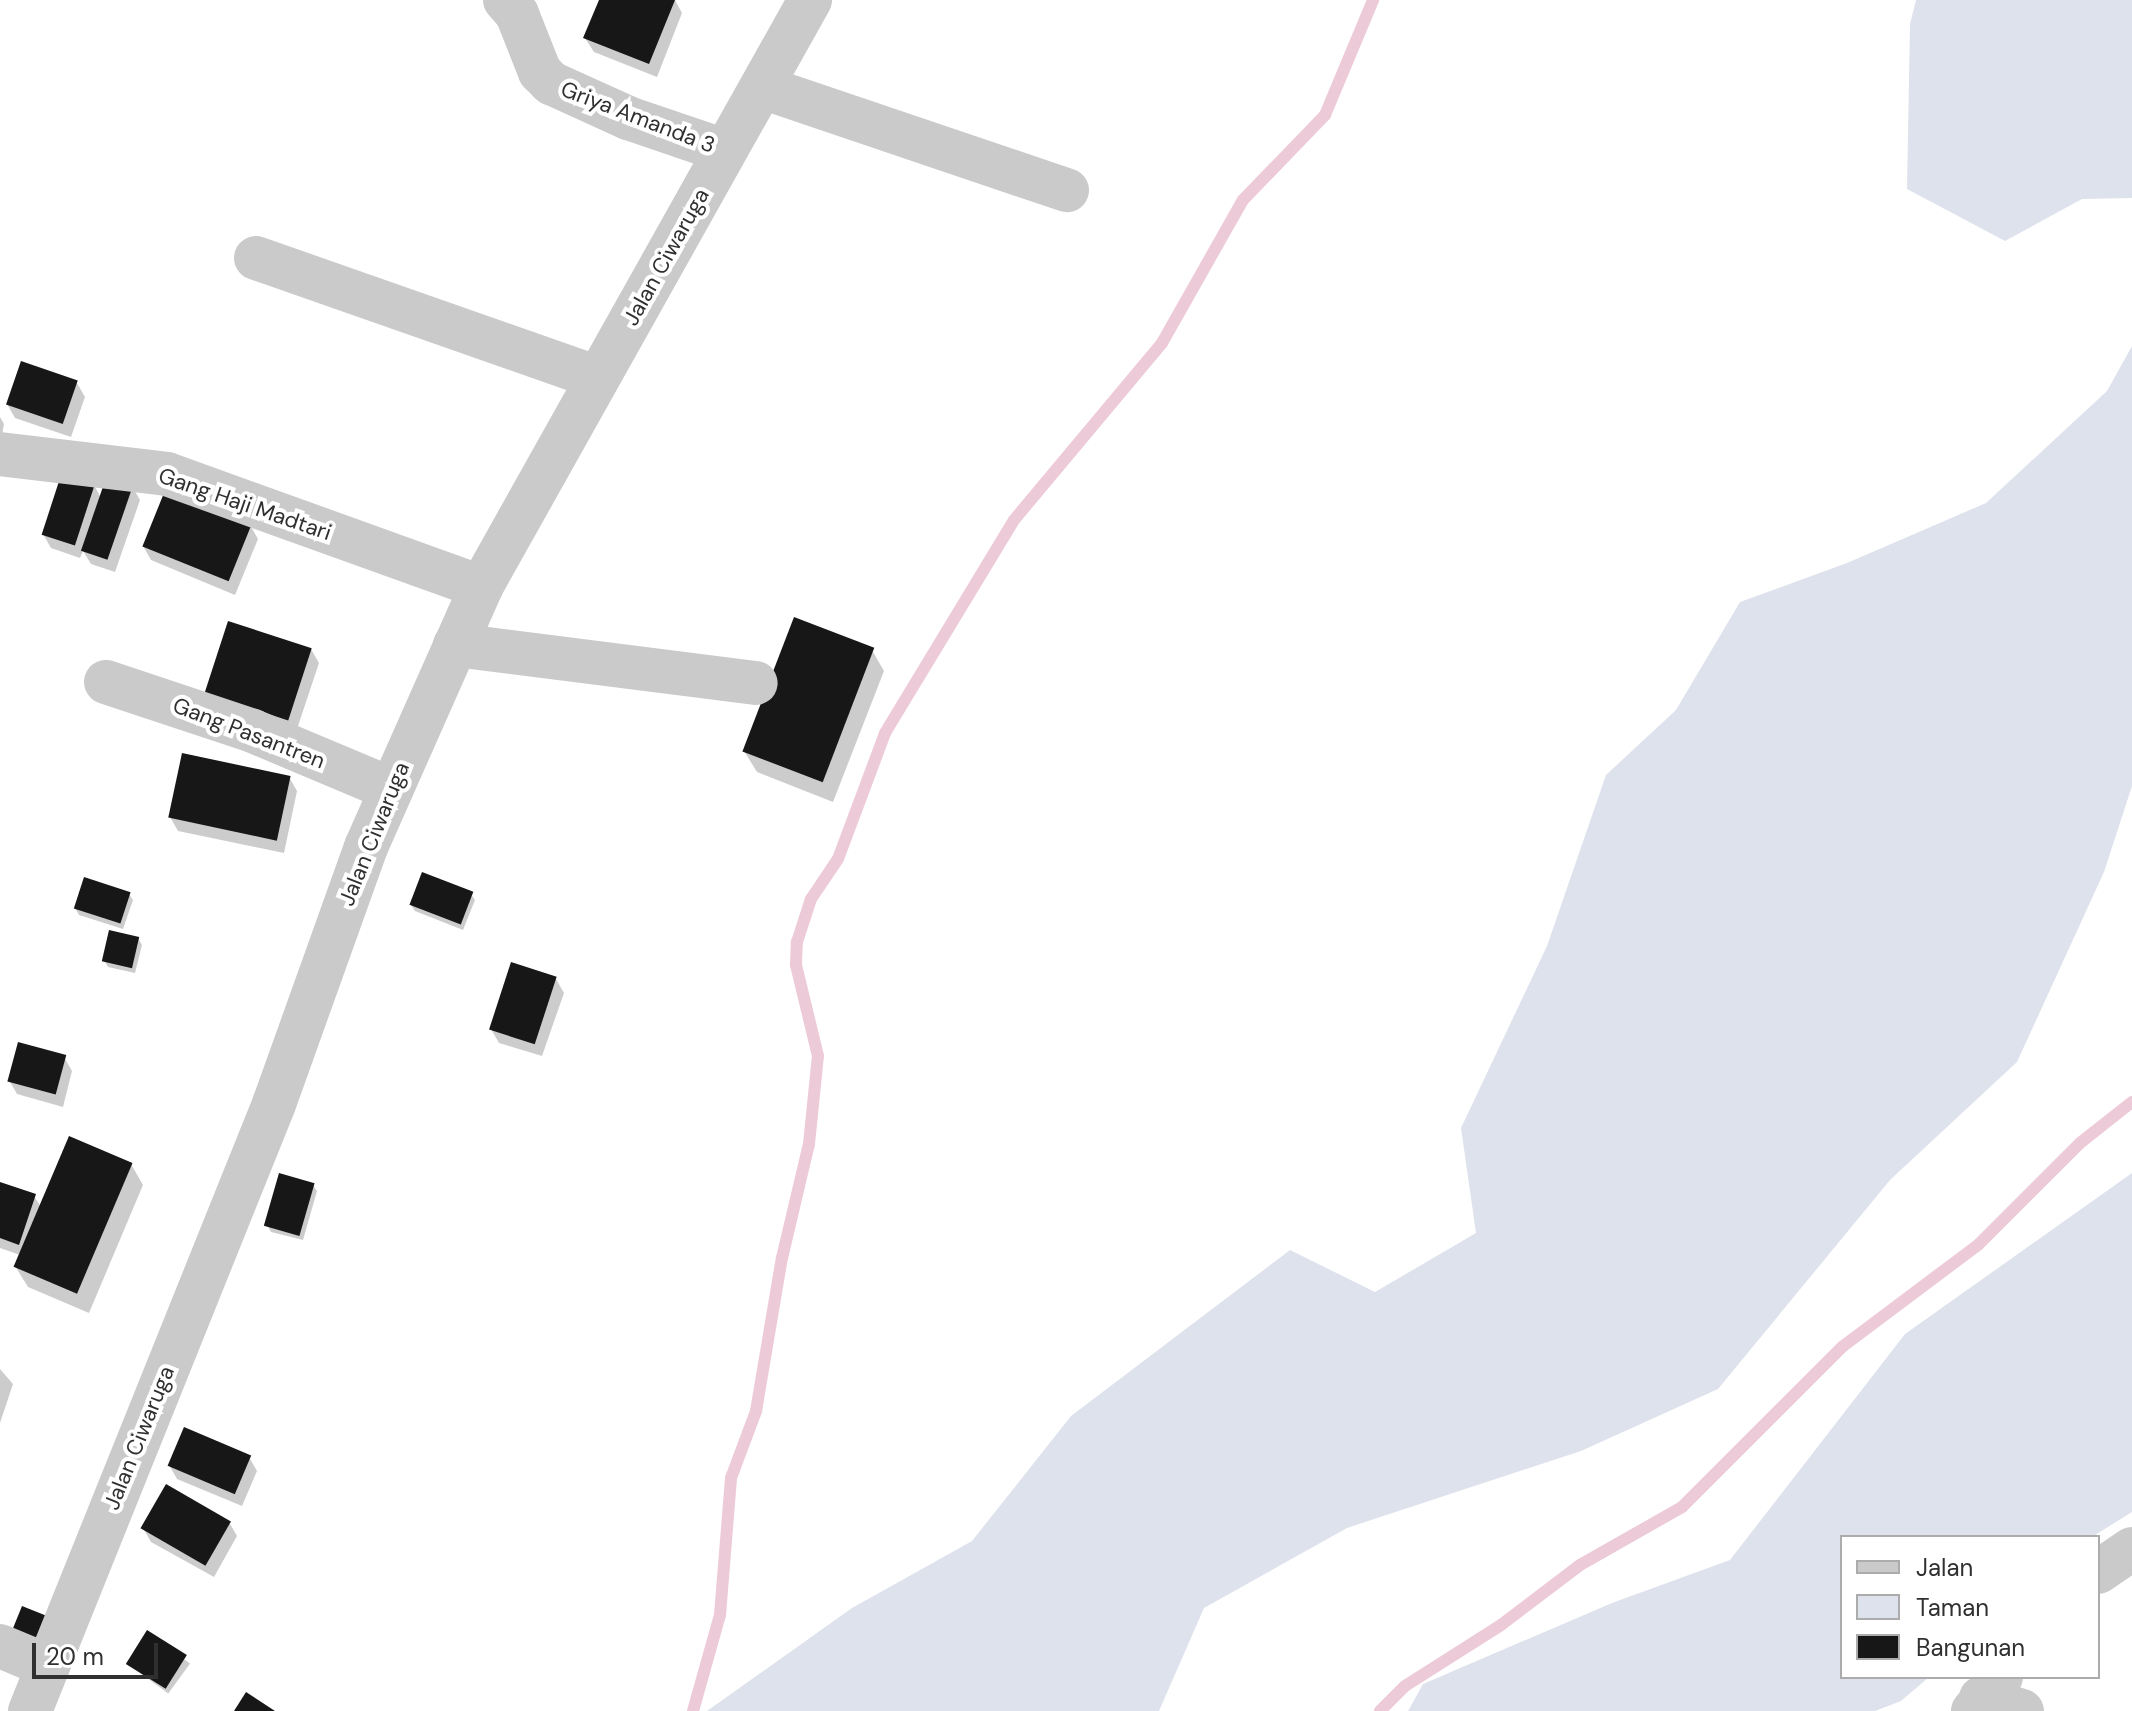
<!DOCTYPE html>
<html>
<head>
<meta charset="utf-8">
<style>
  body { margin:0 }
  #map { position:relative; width:2132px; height:1711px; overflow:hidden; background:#fff; font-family:"DM Sans",sans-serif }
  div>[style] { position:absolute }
  .green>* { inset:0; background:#dee2ed }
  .shadow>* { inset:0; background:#0003; transform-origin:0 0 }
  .stream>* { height:12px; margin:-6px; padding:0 6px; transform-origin:6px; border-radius:6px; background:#edcad7 }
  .building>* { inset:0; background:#171717; transform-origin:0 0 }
  .minor>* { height:44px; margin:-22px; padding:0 22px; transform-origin:22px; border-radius:22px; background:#cacaca }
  span { translate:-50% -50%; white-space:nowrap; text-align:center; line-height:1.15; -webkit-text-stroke:8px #fff; paint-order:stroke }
  .street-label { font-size:22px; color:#303030 }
  .legend { position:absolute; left:1840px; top:1535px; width:260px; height:144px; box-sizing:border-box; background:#fff; border:2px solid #acacac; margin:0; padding:10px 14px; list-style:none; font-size:24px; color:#303030 }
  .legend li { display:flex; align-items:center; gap:16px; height:40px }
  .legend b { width:40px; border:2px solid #acacac }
  .scale { position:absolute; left:32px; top:1643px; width:126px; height:36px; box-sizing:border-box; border:4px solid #303030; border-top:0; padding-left:10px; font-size:24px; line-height:28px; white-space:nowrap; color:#303030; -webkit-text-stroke:6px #fff; paint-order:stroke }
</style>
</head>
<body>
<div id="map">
  <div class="green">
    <i style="clip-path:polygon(1916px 0,2132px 0,2132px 198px,2082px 199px,2005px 241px,1907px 189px,1910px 24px)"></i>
    <i style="clip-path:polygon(2132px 346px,2132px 786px,2104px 872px,2017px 1062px,1890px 1180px,1718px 1389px,1581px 1451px,1347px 1528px,1204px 1608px,1159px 1711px,707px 1711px,852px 1608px,972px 1541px,1071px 1416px,1290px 1250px,1375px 1292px,1476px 1233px,1461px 1128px,1547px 946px,1606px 775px,1676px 710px,1740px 602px,1847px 563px,1986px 503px,2107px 391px)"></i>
    <i style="clip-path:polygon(2132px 1173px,2132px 1512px,2092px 1537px,1842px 1537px,1842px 1677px,1929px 1677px,1901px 1701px,1875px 1711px,1408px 1711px,1423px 1684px,1612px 1603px,1730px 1560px,1905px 1334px)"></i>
  </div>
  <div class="shadow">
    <i style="clip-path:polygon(601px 0,675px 0,682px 13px,657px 77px,594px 52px,585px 38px)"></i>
    <i style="clip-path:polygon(77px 383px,85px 397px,71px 437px,15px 418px,7px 404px)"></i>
    <i style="clip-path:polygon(0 417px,4px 424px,0 446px)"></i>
    <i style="clip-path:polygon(94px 485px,101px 498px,132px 486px,140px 500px,115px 572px,91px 564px,83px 551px,80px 558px,51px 548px,43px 534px)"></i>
    <i style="clip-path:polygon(250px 525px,258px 539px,235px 595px,151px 560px,143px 546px)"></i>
    <i style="clip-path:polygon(311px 649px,319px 663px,296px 732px,207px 693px)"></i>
    <i style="clip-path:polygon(872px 650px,884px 671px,833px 802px,757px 772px,744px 751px)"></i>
    <i style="clip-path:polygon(289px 777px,297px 791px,284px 853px,178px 831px,170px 817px)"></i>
    <i style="clip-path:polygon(129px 894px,133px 900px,123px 929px,79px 915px,75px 908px)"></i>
    <i style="clip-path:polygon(471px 894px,475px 900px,463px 930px,415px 911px,411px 905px)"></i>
    <i style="clip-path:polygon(138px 938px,142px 945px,135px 973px,108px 967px,104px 960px)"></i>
    <i style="clip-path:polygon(556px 979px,564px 993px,542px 1056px,499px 1043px,491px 1029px)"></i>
    <i style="clip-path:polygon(64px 1057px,72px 1071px,63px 1107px,17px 1094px,9px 1080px)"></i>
    <i style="clip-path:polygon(131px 1164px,143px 1185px,89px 1313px,28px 1287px,15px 1266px,20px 1255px,0 1248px,0 1184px,34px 1196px,41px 1207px)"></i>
    <i style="clip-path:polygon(313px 1185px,317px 1191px,303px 1240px,271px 1232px,267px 1225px)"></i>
    <i style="clip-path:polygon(0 1369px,13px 1384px,0 1423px)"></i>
    <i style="clip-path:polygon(249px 1457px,257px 1471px,242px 1506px,177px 1479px,169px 1465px)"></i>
    <i style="clip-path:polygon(229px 1522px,237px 1536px,214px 1577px,151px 1542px,143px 1528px)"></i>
    <i style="left:148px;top:1633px;width:52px;height:37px;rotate:36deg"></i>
  </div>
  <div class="stream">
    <i style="left:693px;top:1711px;width:100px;rotate:-74.3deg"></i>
    <i style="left:720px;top:1615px;width:137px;rotate:-85.4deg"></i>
    <i style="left:731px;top:1478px;width:72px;rotate:-69.5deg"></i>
    <i style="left:756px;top:1411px;width:155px;rotate:-80.4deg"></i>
    <i style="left:782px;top:1258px;width:117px;rotate:-76.7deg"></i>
    <i style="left:809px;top:1144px;width:88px;rotate:-84.2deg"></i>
    <i style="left:818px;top:1056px;width:94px;rotate:-103.6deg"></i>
    <i style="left:796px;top:965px;width:23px;rotate:-88deg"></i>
    <i style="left:797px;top:942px;width:45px;rotate:-72deg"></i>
    <i style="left:811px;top:899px;width:48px;rotate:-56deg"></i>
    <i style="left:838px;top:859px;width:134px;rotate:-69.5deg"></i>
    <i style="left:885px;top:733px;width:249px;rotate:-58.8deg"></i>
    <i style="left:1014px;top:520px;width:231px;rotate:-50.1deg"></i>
    <i style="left:1162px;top:343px;width:164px;rotate:-60.5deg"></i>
    <i style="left:1243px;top:200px;width:118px;rotate:-46deg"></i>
    <i style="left:1325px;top:115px;width:125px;rotate:-67.3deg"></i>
    <i style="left:1380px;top:1711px;width:35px;rotate:-45deg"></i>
    <i style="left:1405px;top:1686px;width:114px;rotate:-32.4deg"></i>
    <i style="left:1501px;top:1625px;width:99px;rotate:-37.2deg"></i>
    <i style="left:1580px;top:1565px;width:117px;rotate:-29.6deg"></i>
    <i style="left:1682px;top:1507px;width:226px;rotate:-45deg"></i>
    <i style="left:1842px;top:1347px;width:170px;rotate:-36.9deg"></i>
    <i style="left:1978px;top:1245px;width:144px;rotate:-45deg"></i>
    <i style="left:2080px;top:1143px;width:66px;rotate:-38.3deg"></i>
  </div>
  <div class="building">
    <i style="clip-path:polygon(599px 0,675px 0,649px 64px,583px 38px)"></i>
    <i style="left:21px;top:361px;width:60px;height:46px;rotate:19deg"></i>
    <i style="left:62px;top:472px;width:35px;height:66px;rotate:18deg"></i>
    <i style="left:107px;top:475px;width:28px;height:80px;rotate:19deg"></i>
    <i style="left:166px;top:488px;width:93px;height:63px;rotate:22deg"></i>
    <i style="left:794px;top:617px;width:86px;height:144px;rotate:21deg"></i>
    <i style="left:228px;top:621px;width:88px;height:76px;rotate:18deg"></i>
    <i style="left:182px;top:753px;width:111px;height:66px;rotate:12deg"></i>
    <i style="left:422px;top:872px;width:55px;height:35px;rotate:21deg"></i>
    <i style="left:84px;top:877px;width:49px;height:33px;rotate:18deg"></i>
    <i style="left:109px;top:930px;width:31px;height:32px;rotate:13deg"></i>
    <i style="left:511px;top:962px;width:48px;height:71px;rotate:18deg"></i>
    <i style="left:18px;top:1042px;width:50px;height:41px;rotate:15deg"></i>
    <i style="left:69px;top:1136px;width:69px;height:142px;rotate:23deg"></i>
    <i style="left:279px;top:1173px;width:37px;height:55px;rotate:16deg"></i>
    <i style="clip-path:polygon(0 1182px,36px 1194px,19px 1245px,0 1238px)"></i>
    <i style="left:184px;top:1427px;width:73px;height:42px;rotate:23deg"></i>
    <i style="left:166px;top:1484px;width:75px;height:51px;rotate:30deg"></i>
    <i style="left:22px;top:1606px;width:27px;height:34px;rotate:22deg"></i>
    <i style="left:147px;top:1630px;width:47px;height:40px;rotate:32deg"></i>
    <i style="clip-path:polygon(246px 1692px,275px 1711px,234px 1711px)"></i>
  </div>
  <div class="minor">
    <i style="left:505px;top:0;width:18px;rotate:49deg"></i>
    <i style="left:517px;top:14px;width:62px;rotate:68.4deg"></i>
    <i style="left:540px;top:72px;width:16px;rotate:45deg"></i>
    <i style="left:551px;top:83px;width:85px;rotate:24.4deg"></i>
    <i style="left:628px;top:118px;width:102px;rotate:18.8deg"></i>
    <i style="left:762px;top:87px;width:322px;rotate:18.7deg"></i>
    <i style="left:256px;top:258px;width:362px;rotate:19.3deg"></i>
    <i style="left:0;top:454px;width:168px;rotate:6.8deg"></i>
    <i style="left:167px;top:474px;width:334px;rotate:19.8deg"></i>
    <i style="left:455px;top:645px;width:303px;rotate:7.2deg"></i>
    <i style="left:106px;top:682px;width:155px;rotate:18.4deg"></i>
    <i style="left:253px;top:731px;width:150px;rotate:22.8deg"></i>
    <i style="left:2098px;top:1572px;width:41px;rotate:-34.1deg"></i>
    <i style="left:0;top:1646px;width:52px;rotate:22.6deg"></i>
    <i style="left:1981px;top:1698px;width:43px;rotate:17.6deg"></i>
    <i style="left:30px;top:1711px;width:654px;rotate:-68.1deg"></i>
    <i style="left:274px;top:1104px;width:273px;rotate:-70.3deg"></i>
    <i style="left:366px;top:847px;width:284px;rotate:-66.1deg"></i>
    <i style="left:481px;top:587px;width:673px;rotate:-60.73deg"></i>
    <i style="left:1973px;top:1711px;width:44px;rotate:-50.5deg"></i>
  </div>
  <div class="street-label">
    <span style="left:638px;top:117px;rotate:21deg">Griya Amanda 3</span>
    <span style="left:666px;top:257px;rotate:-61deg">Jalan Ciwaruga</span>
    <span style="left:245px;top:504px;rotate:19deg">Gang Haji Madtari</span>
    <span style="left:249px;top:733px;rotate:21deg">Gang Pasantren</span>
    <span style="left:374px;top:834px;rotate:-68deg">Jalan Ciwaruga</span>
    <span style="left:139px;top:1438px;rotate:-68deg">Jalan Ciwaruga</span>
  </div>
  <ul class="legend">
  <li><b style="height:10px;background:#cacaca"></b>Jalan</li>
  <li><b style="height:22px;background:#dee2ed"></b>Taman</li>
  <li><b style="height:22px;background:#171717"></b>Bangunan</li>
  </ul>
  <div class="scale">20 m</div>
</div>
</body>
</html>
